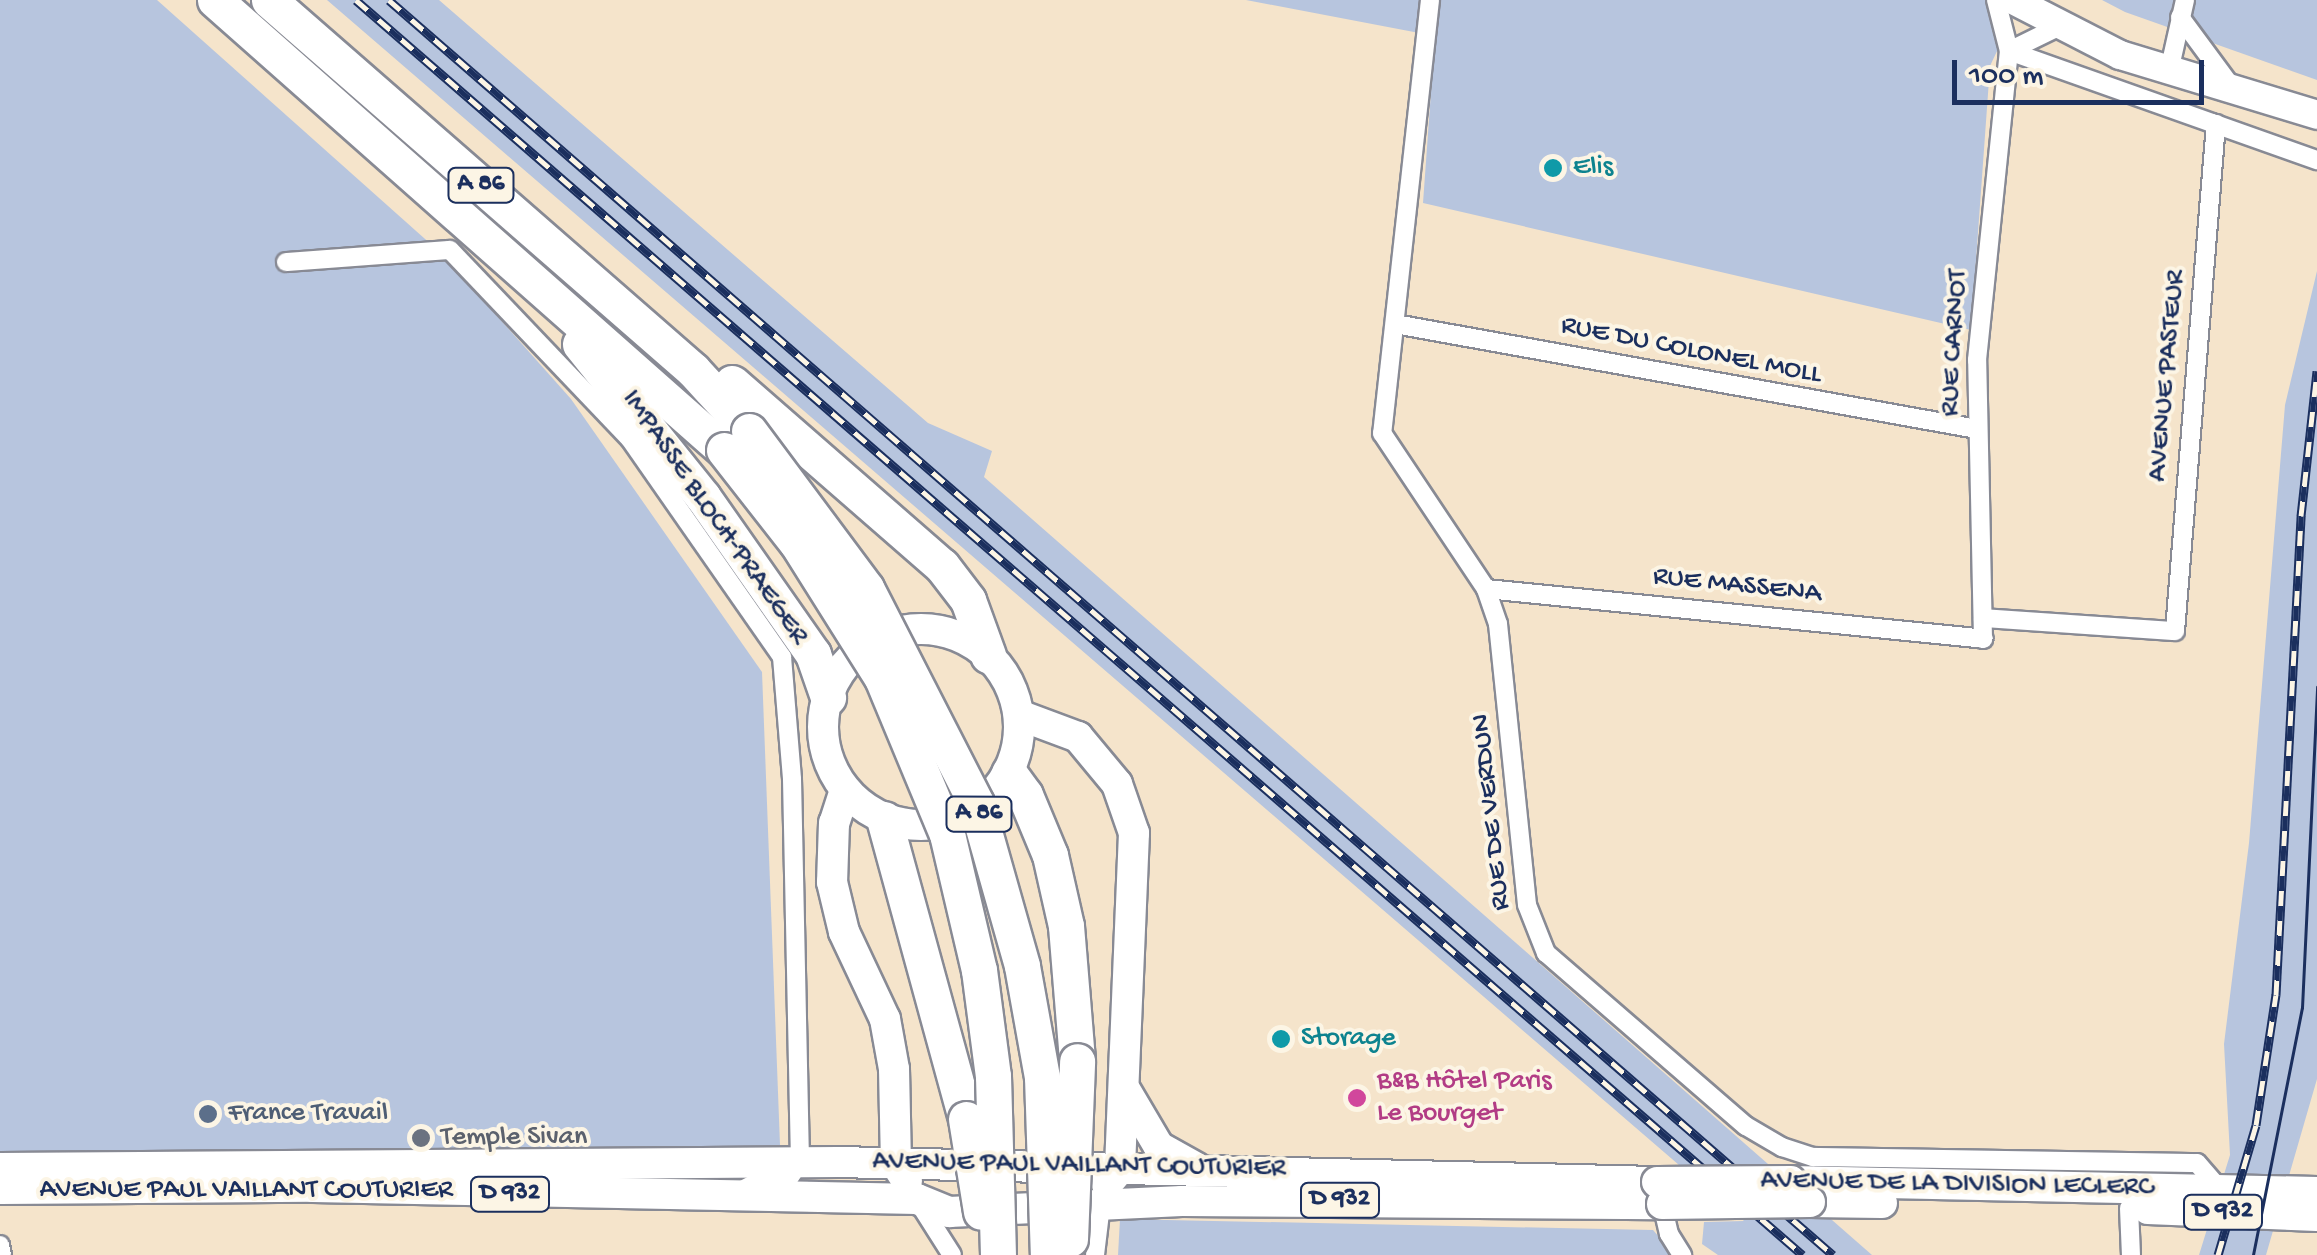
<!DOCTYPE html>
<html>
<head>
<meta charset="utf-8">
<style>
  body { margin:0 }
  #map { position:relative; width:2317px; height:1255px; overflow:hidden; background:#f5e4cb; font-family:"Gochi Hand",sans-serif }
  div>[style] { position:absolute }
  .industrial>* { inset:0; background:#b7c5de }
  .roads { filter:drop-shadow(2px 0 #888a94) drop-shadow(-2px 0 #888a94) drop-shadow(0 2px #888a94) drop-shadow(0 -2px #888a94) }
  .street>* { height:18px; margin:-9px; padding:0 9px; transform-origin:9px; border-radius:9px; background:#fff }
  .secondary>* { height:28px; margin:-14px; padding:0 14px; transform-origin:14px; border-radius:14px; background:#fff }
  .primary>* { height:30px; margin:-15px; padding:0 15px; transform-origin:15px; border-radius:15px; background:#fff }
  .primary>.ring { margin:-15px; padding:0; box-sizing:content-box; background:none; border:30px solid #fff; border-radius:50% }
  .highway>* { height:35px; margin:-17.5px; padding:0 17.5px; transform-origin:17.5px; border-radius:17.5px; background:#fff }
  .tram>* { height:2.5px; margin:-1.25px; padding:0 1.25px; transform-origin:1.25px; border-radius:1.25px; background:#1b2f5e }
  .rail>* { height:9px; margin-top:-4.5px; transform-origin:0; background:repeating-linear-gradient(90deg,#fcf5e5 0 15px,#1b2f5e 0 30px); box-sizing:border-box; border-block:2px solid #1b2f5e }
  .bridges { filter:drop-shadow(2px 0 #888a94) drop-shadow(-2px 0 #888a94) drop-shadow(0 2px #888a94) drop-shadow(0 -2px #888a94) }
  .primary-bridge>* { height:30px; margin:-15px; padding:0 15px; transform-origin:15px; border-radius:15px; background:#fff }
  .highway-bridge>* { height:35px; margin:-17.5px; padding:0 17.5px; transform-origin:17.5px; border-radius:17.5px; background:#fff }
  .dots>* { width:28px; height:28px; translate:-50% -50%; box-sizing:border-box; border:5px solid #fcf5e5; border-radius:50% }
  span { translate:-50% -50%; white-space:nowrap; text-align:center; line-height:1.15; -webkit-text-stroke:8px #fcf5e5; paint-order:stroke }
  .shield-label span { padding:2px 8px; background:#fcf5e5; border:2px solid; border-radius:8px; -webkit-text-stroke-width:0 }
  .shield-label { font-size:25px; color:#1b2f5e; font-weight:700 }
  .culture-label { font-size:28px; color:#0d838f }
  .left { translate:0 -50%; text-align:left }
  .street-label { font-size:28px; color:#1b2f5e }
  .hotel-label { font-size:28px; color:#b23c85 }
  .service-label { font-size:28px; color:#4e5e75 }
  .worship-label { font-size:28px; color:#5b616d }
  .scale { position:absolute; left:1952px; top:60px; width:252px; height:45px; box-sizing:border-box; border:5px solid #1b2f5e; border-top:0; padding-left:12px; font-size:30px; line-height:35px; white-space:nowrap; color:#1b2f5e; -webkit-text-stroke:8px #fcf5e5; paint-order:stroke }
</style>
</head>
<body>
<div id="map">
  <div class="industrial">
    <i style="clip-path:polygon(0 0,157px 0,443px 255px,571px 399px,762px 672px,780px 1145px,580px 1161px,0 1161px)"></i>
    <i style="clip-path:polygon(327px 0,439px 0,928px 423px,992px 451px,984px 477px,1872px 1255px,1718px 1255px,1702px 1244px,1704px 1222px,1744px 1221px)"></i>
    <i style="clip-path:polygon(1246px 0,2021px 0,1990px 66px,1971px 330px,1423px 203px,1435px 36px)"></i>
    <i style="clip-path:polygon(2102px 0,2317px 0,2317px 80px,2125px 12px)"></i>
    <i style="clip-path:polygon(2317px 271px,2317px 1079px,2266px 1255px,2199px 1255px,2230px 1155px,2224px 1044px,2249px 843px,2285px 405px)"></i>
    <i style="clip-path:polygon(1120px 1219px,1653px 1230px,1675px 1255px,1118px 1255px)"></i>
  </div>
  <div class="roads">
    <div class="street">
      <i style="left:1430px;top:0;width:436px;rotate:96.3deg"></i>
      <i style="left:1382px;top:433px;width:187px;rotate:56.3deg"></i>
      <i style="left:1486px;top:589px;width:37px;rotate:71deg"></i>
      <i style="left:1498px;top:624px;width:282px;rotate:84.1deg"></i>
      <i style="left:1527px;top:905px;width:52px;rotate:68.4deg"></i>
      <i style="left:1546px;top:953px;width:264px;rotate:40.9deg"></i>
      <i style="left:1746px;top:1126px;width:42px;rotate:30.3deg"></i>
      <i style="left:1782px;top:1147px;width:33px;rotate:18deg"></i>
      <i style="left:1813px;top:1157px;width:384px;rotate:0.9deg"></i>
      <i style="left:2197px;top:1163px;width:35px;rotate:49deg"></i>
      <i style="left:2180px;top:17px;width:89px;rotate:53.6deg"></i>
      <i style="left:2009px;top:51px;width:327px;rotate:19.5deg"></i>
      <i style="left:2009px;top:51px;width:52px;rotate:-26.1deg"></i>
      <i style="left:2170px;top:67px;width:69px;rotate:-77.4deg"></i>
      <i style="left:286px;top:262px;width:164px;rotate:-4.2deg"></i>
      <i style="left:450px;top:250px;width:261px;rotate:46.4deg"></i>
      <i style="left:630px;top:439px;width:266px;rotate:55.1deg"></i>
      <i style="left:782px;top:657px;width:122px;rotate:85.3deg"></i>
      <i style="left:792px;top:779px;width:383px;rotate:88.8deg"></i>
      <i style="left:800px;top:1162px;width:22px;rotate:124deg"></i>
      <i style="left:788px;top:1180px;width:25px;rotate:-178deg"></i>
      <i style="left:763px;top:1179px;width:24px;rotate:152deg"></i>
      <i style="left:1395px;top:324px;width:591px;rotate:10.23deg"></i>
      <i style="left:1486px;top:589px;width:500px;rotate:5.7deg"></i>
      <i style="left:1983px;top:639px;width:279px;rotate:-91.2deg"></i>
      <i style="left:1977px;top:360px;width:311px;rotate:-84.1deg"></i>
      <i style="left:2009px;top:51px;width:53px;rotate:-104.3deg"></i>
      <i style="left:1983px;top:618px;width:192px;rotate:3.9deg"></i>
      <i style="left:2175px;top:631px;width:509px;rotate:-85.38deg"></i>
      <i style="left:1660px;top:1195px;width:40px;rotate:77deg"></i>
      <i style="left:1669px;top:1234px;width:25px;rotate:58deg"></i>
      <i style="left:917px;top:1200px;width:65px;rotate:57.5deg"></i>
      <i style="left:2129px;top:1208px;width:47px;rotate:87.6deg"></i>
      <i style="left:0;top:1245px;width:10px;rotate:79deg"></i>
      <i style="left:1095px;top:1255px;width:59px;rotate:-83.2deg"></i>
    </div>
    <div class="secondary">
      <i style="left:2013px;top:0;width:120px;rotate:27.2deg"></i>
      <i style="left:2120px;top:55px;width:206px;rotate:16.9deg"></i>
    </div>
    <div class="primary">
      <i class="ring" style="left:823px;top:629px;width:166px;height:166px"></i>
      <i style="left:1019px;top:715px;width:63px;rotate:20.4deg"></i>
      <i style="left:1078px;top:737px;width:61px;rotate:50.3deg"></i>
      <i style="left:1117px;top:784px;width:52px;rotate:70.9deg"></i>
      <i style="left:1134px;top:833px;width:336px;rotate:92.4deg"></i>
      <i style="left:1120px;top:1169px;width:20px;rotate:131deg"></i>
      <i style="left:845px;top:790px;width:35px;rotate:108deg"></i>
      <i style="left:834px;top:823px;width:59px;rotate:91.9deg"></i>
      <i style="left:832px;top:882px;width:51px;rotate:76.5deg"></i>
      <i style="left:844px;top:932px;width:96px;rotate:64.8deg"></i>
      <i style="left:885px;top:1019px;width:51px;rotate:79.8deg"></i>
      <i style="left:894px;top:1069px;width:95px;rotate:88.8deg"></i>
      <i style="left:896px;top:1164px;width:20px;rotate:57deg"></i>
      <i style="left:1126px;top:1091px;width:65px;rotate:59.5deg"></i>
      <i style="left:1159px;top:1147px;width:43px;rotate:28.9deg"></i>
      <i style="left:0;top:1168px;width:838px;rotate:-0.41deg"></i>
      <i style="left:838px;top:1162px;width:819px;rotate:1.4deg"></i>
      <i style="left:1791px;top:1181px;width:526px;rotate:1.2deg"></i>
      <i style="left:0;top:1189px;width:313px;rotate:-0.4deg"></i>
      <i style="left:313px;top:1187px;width:604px;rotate:1.14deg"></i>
      <i style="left:917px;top:1199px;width:35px;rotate:22deg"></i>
      <i style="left:949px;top:1212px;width:233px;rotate:-2.7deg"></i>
      <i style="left:1182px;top:1201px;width:480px;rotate:0.4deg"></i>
      <i style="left:1810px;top:1202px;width:72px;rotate:0.8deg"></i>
      <i style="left:2148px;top:1209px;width:169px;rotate:2.4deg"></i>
    </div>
    <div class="highway">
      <i style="left:215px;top:0;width:679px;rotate:41.48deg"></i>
      <i style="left:269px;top:0;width:563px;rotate:41.11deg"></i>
      <i style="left:693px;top:370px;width:83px;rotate:47.4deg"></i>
      <i style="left:580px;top:344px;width:196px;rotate:51.2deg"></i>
      <i style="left:703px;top:497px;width:192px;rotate:55deg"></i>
      <i style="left:813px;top:654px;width:46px;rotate:70.8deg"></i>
      <i style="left:732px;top:383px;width:279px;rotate:41.1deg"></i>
      <i style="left:942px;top:566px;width:43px;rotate:52.6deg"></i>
      <i style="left:968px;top:600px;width:59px;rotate:70deg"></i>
      <i style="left:1009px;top:773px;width:27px;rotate:54deg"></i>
      <i style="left:1025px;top:795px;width:65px;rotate:67.4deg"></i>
      <i style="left:1050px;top:855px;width:73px;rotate:77.3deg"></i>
      <i style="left:1066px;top:926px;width:135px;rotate:85.3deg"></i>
      <i style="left:884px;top:819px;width:311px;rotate:74.7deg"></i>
    </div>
  </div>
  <div class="tram">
    <i style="left:2253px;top:1255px;width:252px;rotate:-78.8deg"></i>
    <i style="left:2302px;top:1008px;width:321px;rotate:-87.3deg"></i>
  </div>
  <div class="rail">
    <i style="left:356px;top:0;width:1915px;rotate:40.94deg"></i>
    <i style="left:389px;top:0;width:1913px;rotate:40.99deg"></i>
    <i style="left:2218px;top:1255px;width:135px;rotate:-73.7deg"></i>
    <i style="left:2256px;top:1125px;width:132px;rotate:-81.3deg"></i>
    <i style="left:2276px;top:995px;width:480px;rotate:-87deg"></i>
    <i style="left:2301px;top:516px;width:146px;rotate:-83.7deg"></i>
  </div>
  <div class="bridges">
    <div class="primary-bridge">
      <i style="left:1657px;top:1182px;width:134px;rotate:-0.4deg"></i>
      <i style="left:1662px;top:1204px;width:148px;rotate:-0.8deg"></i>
    </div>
    <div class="highway-bridge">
      <i style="left:749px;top:431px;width:196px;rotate:53.3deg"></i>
      <i style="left:866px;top:588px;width:242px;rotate:62.9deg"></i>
      <i style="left:976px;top:803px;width:169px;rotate:74.2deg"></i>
      <i style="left:1022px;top:966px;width:113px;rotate:79.8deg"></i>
      <i style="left:1042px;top:1077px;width:178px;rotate:88.1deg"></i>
      <i style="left:724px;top:450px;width:118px;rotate:51.9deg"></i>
      <i style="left:797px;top:543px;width:160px;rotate:57.8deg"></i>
      <i style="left:882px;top:678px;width:169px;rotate:67.4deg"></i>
      <i style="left:947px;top:834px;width:140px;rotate:76.8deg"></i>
      <i style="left:979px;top:970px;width:107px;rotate:82.5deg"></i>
      <i style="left:993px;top:1076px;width:179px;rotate:88.4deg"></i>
      <i style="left:966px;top:1119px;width:94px;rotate:80.8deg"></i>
      <i style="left:1070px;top:1239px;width:178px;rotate:-87.7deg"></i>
    </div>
  </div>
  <div class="dots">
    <i style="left:1553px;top:168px;background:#0f9aa8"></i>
    <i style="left:1281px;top:1039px;background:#0f9aa8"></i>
    <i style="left:1357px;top:1098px;background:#d1479c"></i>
    <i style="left:208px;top:1114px;background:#5c6f8a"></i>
    <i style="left:421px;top:1138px;background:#6b7280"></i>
  </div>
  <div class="shield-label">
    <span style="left:481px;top:185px">A 86</span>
    <span style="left:979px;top:814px">A 86</span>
    <span style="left:510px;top:1194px">D 932</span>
    <span style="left:1340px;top:1200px">D 932</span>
    <span style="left:2223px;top:1212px">D 932</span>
  </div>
  <div class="culture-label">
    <span class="left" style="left:1573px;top:168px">Elis</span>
    <span class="left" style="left:1301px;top:1039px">Storage</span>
  </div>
  <div class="street-label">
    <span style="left:1955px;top:343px;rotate:-87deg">RUE CARNOT</span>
    <span style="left:1691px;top:351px;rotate:11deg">RUE DU COLONEL MOLL</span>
    <span style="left:2168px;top:376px;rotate:-85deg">AVENUE PASTEUR</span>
    <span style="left:714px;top:518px;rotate:55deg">IMPASSE BLOCH-PRAEGER</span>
    <span style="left:1737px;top:586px;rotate:6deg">RUE MASSENA</span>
    <span style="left:1492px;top:812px;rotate:-96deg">RUE DE VERDUN</span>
    <span style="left:1079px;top:1166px;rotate:1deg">AVENUE PAUL VAILLANT COUTURIER</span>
    <span style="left:1957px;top:1185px;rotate:1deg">AVENUE DE LA DIVISION LECLERC</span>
    <span style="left:246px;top:1191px">AVENUE PAUL VAILLANT COUTURIER</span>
  </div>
  <div class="hotel-label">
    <span class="left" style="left:1377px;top:1098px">B&amp;B Hôtel Paris<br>Le Bourget</span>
  </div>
  <div class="service-label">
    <span class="left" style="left:228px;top:1114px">France Travail</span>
  </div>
  <div class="worship-label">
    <span class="left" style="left:441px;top:1138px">Temple Sivan</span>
  </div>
  <div class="scale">100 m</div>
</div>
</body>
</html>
